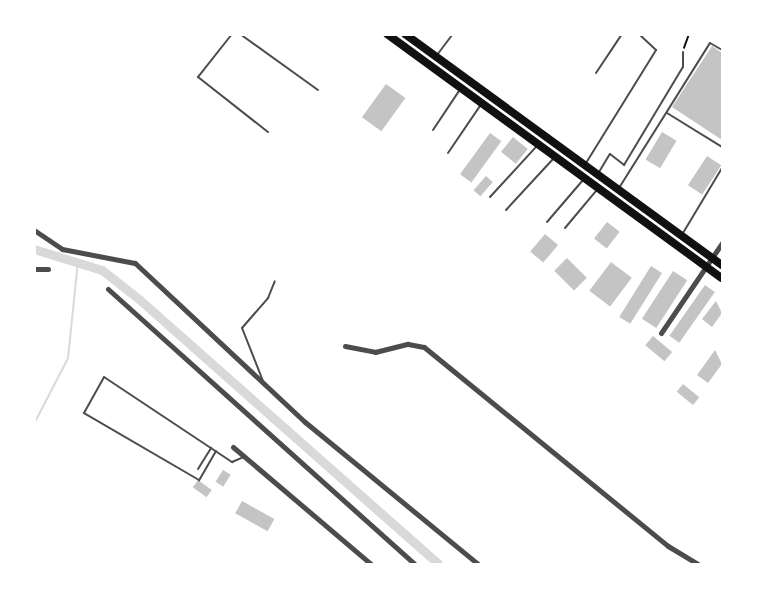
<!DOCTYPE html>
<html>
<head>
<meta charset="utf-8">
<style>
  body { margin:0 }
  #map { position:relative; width:757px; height:599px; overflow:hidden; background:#fff; font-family:Montserrat,sans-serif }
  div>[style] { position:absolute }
  .stream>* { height:2px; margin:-1px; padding:0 1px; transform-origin:1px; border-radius:1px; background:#d9d9d9 }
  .canal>* { height:9px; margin:-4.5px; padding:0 4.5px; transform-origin:4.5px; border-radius:4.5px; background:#d9d9d9 }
  .building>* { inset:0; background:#c4c4c4; transform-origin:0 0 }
  .path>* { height:1.5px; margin:-0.75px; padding:0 0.75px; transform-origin:0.75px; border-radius:0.75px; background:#111 }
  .service>* { height:2px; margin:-1px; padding:0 1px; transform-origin:1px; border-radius:1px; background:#4c4c4c }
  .minor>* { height:5px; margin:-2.5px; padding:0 2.5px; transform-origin:2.5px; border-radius:2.5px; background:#4c4c4c }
  .primary>* { height:8px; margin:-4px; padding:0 4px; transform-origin:4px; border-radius:4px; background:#111 }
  span { translate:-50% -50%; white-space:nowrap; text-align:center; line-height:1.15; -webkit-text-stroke:6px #fff; paint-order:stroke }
  .frame { position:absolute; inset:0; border:36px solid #fff; pointer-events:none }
</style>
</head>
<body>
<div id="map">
  <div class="stream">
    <i style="left:34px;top:424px;width:74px;rotate:-62.7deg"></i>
    <i style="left:68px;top:358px;width:97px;rotate:-84.1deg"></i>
  </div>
  <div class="canal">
    <i style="left:34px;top:249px;width:71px;rotate:17.2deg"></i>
    <i style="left:102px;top:270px;width:48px;rotate:38.3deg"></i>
    <i style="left:140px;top:300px;width:398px;rotate:41.5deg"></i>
  </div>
  <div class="building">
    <i style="clip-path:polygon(712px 46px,722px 53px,722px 140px,672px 107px)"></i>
    <i style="left:386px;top:84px;width:24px;height:41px;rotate:36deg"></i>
    <i style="left:662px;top:132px;width:17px;height:32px;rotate:31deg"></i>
    <i style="left:490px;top:133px;width:14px;height:51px;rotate:36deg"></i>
    <i style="left:513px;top:137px;width:19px;height:19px;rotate:39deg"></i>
    <i style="left:707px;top:156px;width:17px;height:35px;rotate:33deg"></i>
    <i style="left:486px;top:176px;width:9px;height:19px;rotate:41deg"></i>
    <i style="left:607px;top:222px;width:16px;height:21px;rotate:38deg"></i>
    <i style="left:545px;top:234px;width:17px;height:23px;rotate:40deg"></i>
    <i style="left:567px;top:258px;width:28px;height:18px;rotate:45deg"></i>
    <i style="left:611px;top:262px;width:26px;height:36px;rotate:37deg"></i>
    <i style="left:651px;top:266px;width:13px;height:60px;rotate:32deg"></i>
    <i style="left:673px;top:271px;width:17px;height:57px;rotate:33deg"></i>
    <i style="left:705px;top:285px;width:12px;height:62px;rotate:35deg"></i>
    <i style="clip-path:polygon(716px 301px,722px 313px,712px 327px,702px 319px)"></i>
    <i style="left:653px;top:336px;width:25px;height:12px;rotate:40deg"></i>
    <i style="clip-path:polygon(715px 350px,722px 364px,708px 383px,697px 375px)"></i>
    <i style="left:683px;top:384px;width:21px;height:10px;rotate:39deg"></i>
    <i style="left:223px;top:470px;width:9px;height:14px;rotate:32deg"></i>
    <i style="left:198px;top:480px;width:17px;height:9px;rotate:36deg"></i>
    <i style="left:242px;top:501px;width:37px;height:14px;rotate:29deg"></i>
  </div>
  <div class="path">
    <i style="left:684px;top:48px;width:15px;rotate:-70deg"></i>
  </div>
  <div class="service">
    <i style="left:232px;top:34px;width:55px;rotate:128.3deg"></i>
    <i style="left:198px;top:77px;width:89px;rotate:38.2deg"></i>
    <i style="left:240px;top:34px;width:96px;rotate:35.7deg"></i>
    <i style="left:437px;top:55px;width:26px;rotate:-53deg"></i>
    <i style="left:596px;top:73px;width:47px;rotate:-56.3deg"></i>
    <i style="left:667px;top:113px;width:65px;rotate:31.7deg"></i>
    <i style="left:433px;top:130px;width:47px;rotate:-56.3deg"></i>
    <i style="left:448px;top:153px;width:57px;rotate:-55.8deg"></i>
    <i style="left:586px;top:163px;width:133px;rotate:-58.2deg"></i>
    <i style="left:656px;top:50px;width:23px;rotate:-137deg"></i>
    <i style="left:599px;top:172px;width:21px;rotate:-59deg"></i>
    <i style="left:610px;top:154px;width:18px;rotate:38deg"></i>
    <i style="left:624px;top:165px;width:114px;rotate:-59deg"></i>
    <i style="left:683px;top:67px;width:15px;rotate:-90deg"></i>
    <i style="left:619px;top:188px;width:171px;rotate:-57.9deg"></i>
    <i style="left:710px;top:43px;width:14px;rotate:30deg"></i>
    <i style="left:490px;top:197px;width:68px;rotate:-47.4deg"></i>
    <i style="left:506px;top:210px;width:69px;rotate:-47.3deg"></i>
    <i style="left:547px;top:222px;width:55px;rotate:-49.4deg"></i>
    <i style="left:565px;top:228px;width:48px;rotate:-50deg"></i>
    <i style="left:683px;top:233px;width:76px;rotate:-59deg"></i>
    <i style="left:722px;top:344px;width:6px;rotate:90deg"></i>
    <i style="left:263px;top:381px;width:57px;rotate:-111.6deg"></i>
    <i style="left:242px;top:328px;width:40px;rotate:-49deg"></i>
    <i style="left:268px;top:298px;width:18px;rotate:-68deg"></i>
    <i style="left:216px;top:451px;width:34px;rotate:120deg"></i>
    <i style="left:199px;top:480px;width:133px;rotate:-149.8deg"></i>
    <i style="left:84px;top:413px;width:41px;rotate:-60.9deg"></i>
    <i style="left:104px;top:377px;width:154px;rotate:33.6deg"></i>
    <i style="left:232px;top:462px;width:13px;rotate:-23deg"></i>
    <i style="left:198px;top:469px;width:25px;rotate:-58deg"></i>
  </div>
  <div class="minor">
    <i style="left:34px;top:230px;width:34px;rotate:34deg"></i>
    <i style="left:62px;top:249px;width:74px;rotate:10.9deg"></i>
    <i style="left:135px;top:263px;width:233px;rotate:43.1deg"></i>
    <i style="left:305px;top:422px;width:224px;rotate:39.4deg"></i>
    <i style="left:34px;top:269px;width:14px"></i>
    <i style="left:108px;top:289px;width:411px;rotate:41.9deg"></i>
    <i style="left:661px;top:333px;width:109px;rotate:-55.9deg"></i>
    <i style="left:345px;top:346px;width:31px;rotate:11deg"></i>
    <i style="left:375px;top:352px;width:34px;rotate:-14deg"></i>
    <i style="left:408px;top:344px;width:16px;rotate:11deg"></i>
    <i style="left:424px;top:347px;width:315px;rotate:39.2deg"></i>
    <i style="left:668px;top:546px;width:35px;rotate:31deg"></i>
    <i style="left:233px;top:447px;width:181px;rotate:40.3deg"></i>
  </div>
  <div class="primary">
    <i style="left:387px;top:34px;width:414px;rotate:36.1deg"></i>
    <i style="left:405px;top:34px;width:392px;rotate:36.1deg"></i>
  </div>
  <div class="frame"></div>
</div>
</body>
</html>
